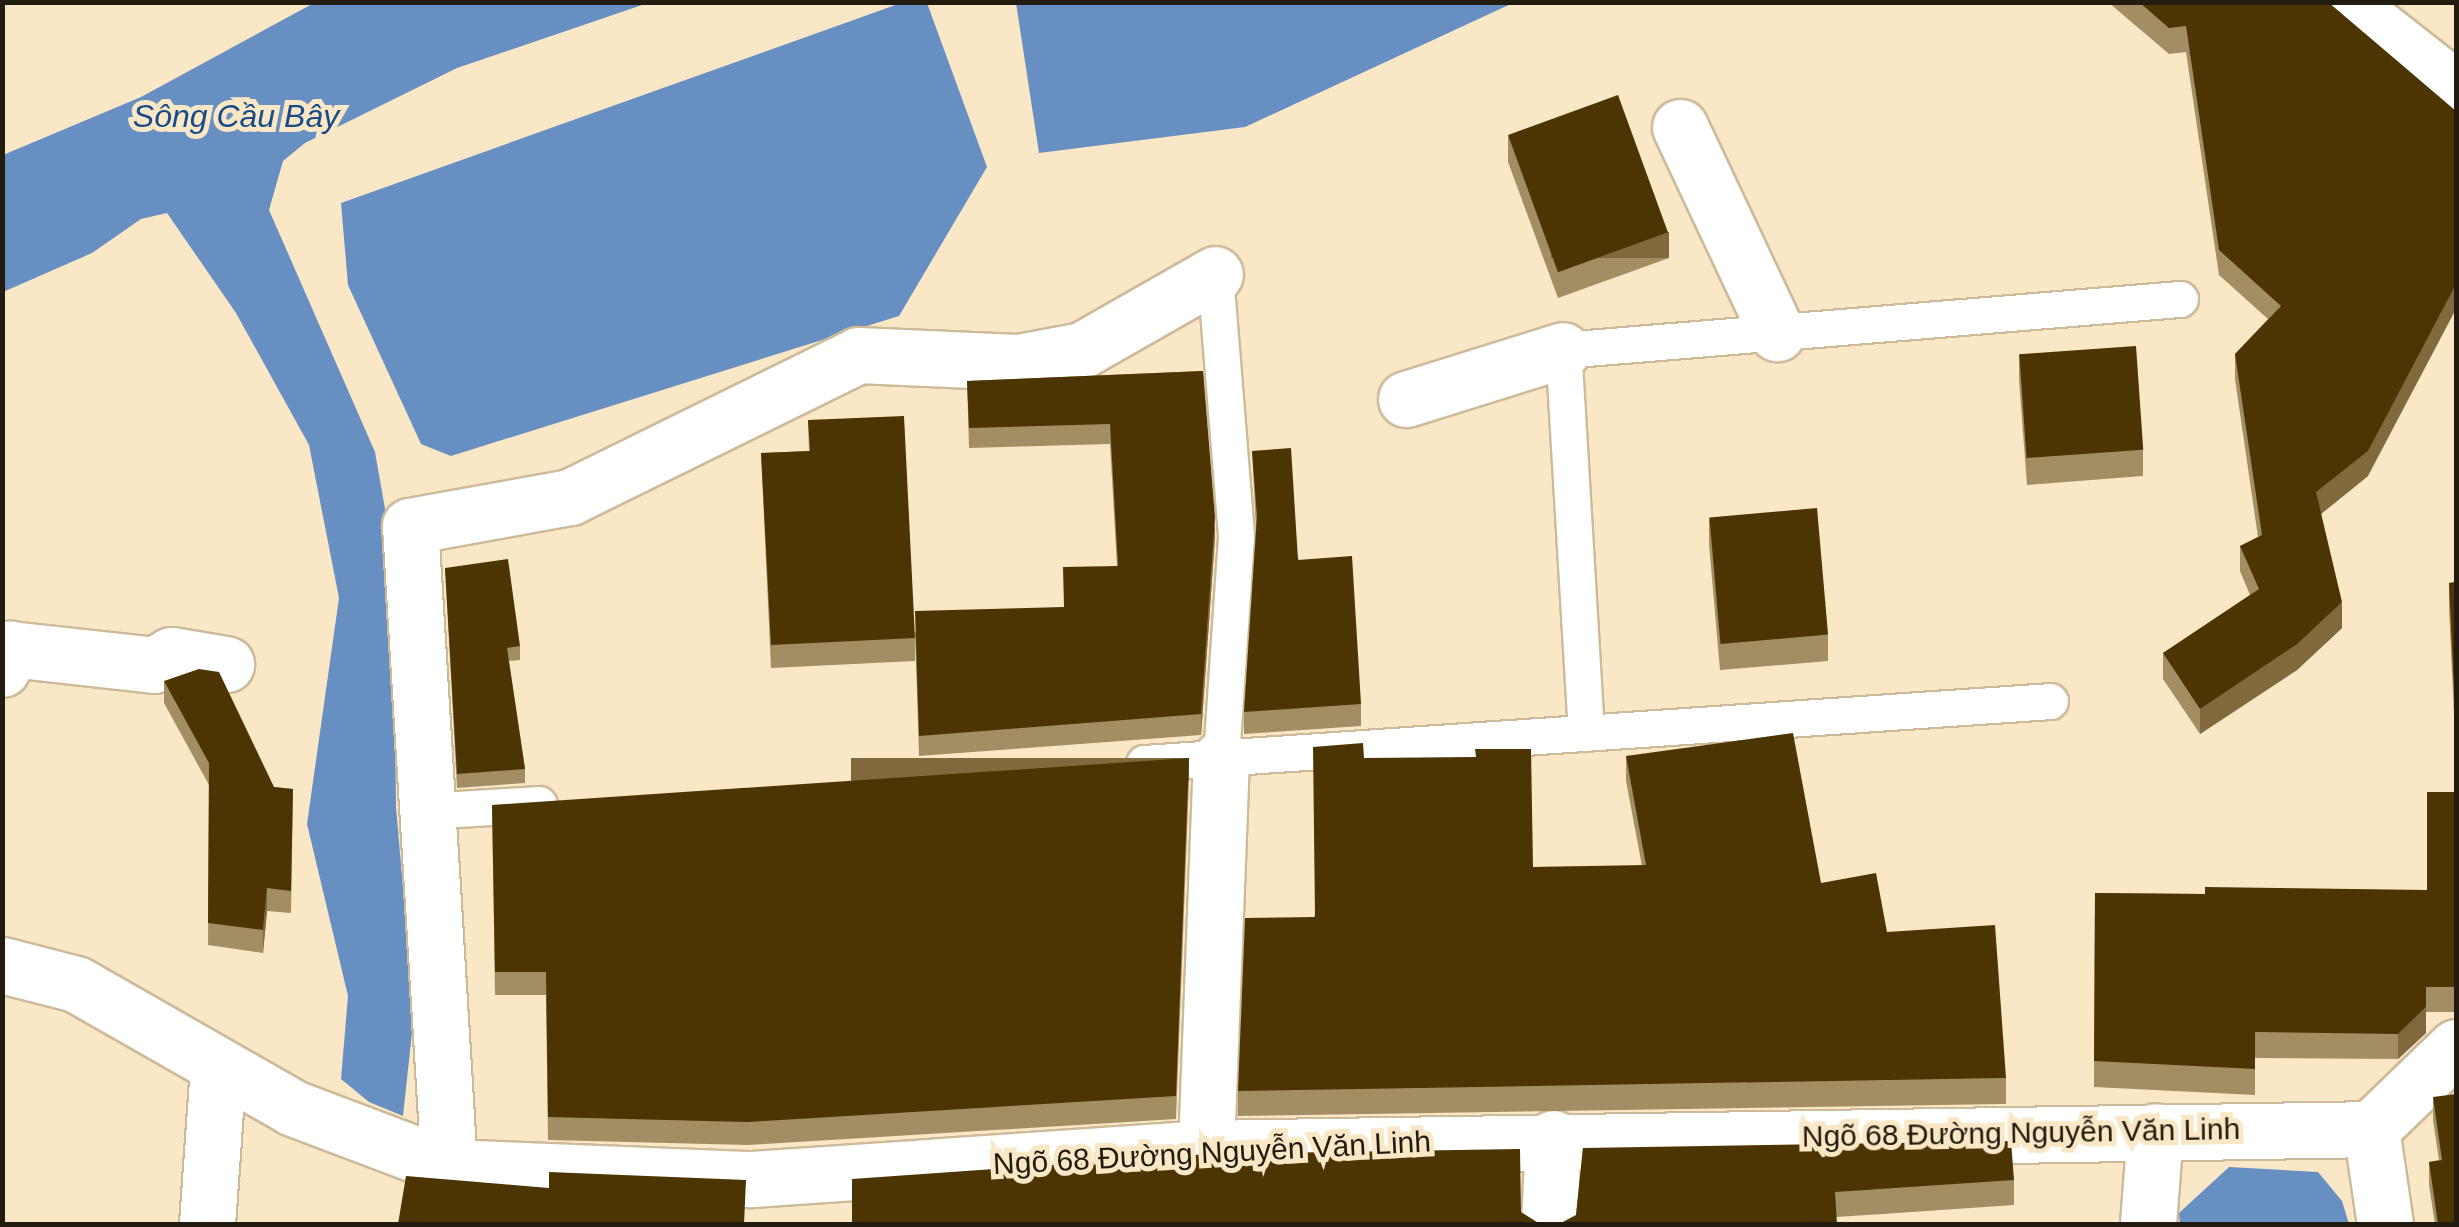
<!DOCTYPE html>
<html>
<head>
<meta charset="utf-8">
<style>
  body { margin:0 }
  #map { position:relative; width:2459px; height:1227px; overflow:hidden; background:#fae7c6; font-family:Arial,sans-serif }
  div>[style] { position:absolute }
  .water>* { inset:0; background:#688fc1 }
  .roads { filter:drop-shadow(2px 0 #cdba9b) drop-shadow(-2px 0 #cdba9b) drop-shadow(0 2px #cdba9b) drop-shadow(0 -2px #cdba9b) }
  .service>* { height:35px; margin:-17.5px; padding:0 17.5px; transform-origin:17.5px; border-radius:17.5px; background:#fff }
  .minor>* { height:55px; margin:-27.5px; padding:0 27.5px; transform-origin:27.5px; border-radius:27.5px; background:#fff }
  .tertiary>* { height:55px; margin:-27.5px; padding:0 27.5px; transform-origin:27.5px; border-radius:27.5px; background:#fff }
  .wall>* { inset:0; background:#a38e64 }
  .shaded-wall>* { inset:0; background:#806a3d; transform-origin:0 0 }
  .building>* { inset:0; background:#4c3502; transform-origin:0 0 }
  span { translate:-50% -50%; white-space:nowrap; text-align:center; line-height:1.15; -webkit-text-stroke:10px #fae7c6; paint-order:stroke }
  .street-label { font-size:30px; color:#221b0f }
  .water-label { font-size:32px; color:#174b8a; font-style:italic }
  .frame { position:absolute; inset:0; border:5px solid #221b0f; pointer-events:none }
</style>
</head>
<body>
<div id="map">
  <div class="water">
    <i style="clip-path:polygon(314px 3px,648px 3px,457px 68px,305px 143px,283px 161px,269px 210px,375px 452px,393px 554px,396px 807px,414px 1014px,403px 1116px,369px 1102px,341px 1079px,348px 996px,307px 824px,339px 598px,309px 445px,236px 313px,167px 213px,141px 219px,92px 253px,3px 292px,3px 155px,141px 97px)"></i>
    <i style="clip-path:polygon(901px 3px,927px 3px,987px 167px,899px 316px,451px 456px,421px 444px,348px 285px,341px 203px)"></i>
    <i style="clip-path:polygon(1016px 3px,1016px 2px,1513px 3px,1245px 127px,1039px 153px)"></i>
    <i style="clip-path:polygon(2229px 1167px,2318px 1172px,2342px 1201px,2349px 1224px,2180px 1224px,2179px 1213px)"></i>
  </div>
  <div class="roads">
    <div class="service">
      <i style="left:1215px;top:274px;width:264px;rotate:85.4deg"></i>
      <i style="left:1236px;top:537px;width:222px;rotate:93.9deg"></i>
      <i style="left:1586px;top:733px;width:384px;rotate:-93.4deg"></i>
      <i style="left:1563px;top:350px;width:619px;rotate:-4.73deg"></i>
      <i style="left:1144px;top:763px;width:908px;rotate:-3.91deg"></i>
      <i style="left:425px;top:811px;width:114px;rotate:-3.5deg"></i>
    </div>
    <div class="minor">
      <i style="left:2345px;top:2px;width:141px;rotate:38.1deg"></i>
      <i style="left:1680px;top:127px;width:228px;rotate:64.8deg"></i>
      <i style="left:1406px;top:399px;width:164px;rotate:-17.3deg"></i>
      <i style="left:2px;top:669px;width:22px;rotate:-68deg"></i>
      <i style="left:10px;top:649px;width:145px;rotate:6.3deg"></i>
      <i style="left:154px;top:665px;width:20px;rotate:-30deg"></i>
      <i style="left:171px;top:655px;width:56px;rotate:9.3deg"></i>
      <i style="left:2px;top:965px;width:76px;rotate:14.4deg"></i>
      <i style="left:76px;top:984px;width:250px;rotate:29.7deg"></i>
      <i style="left:293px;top:1108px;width:167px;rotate:20.7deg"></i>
      <i style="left:449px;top:1167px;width:303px;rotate:2.3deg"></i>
      <i style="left:752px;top:1179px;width:455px;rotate:-3.9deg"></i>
      <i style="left:1206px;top:1148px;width:1165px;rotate:-0.93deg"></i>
      <i style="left:2371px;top:1129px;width:96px;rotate:81.6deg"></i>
      <i style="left:2371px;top:1129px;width:118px;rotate:-44deg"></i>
      <i style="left:1206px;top:1148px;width:390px;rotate:-87.8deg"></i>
      <i style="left:449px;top:1167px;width:642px;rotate:-93.48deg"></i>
      <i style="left:410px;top:526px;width:163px;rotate:-10.3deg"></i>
      <i style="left:570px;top:497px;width:321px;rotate:-26.2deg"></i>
      <i style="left:858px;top:355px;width:160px;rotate:2.5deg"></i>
      <i style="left:1018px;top:362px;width:65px;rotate:-10.6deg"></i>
      <i style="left:1082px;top:350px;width:153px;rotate:-29.7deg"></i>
      <i style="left:1549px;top:1224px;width:86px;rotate:-87.3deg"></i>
      <i style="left:2148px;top:1224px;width:93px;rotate:-85.7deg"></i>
    </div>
    <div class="tertiary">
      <i style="left:207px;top:1224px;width:156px;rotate:-86deg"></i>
    </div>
  </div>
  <div class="wall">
    <i style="clip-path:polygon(2108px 2px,2328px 2px,2368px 476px,2321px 514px,2342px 628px,2297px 670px,2200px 734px,2163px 679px,2163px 653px,2250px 595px,2240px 571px,2240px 546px,2258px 537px,2235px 379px,2235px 354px,2268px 319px,2219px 275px,2186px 52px,2169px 54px)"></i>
    <i style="clip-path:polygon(1508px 136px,1669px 258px,1558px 298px,1508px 162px)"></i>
    <i style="clip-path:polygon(2019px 354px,2143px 450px,2143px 476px,2027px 485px,2019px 380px)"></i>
    <i style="clip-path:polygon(1203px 371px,1215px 537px,1201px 735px,919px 756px,915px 632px,1064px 607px,1117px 566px,1110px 444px,969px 448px,967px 381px)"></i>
    <i style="clip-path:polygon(808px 420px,915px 638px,915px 661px,771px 668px,761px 453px,809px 451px)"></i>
    <i style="clip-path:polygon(1252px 451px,1361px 704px,1361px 726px,1244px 734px,1244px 712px,1256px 528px)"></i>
    <i style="clip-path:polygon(1709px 518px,1828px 635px,1828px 661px,1720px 670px,1709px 544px)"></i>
    <i style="clip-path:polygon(445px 568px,520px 646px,520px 660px,509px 661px,525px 769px,525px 783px,457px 788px)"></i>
    <i style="clip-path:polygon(2456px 582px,2456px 758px,2449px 608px,2449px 583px)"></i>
    <i style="clip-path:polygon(164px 681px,274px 787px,293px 789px,291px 913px,267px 911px,263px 953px,208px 945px,209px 785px,164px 703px)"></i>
    <i style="clip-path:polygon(1626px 756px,1821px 883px,1887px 932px,2006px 1078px,2006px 1104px,1238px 1116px,1238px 1091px,1314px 917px,1364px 758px,1533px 867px,1642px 866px,1626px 781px)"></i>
    <i style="clip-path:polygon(1189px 781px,1176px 1119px,748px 1145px,548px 1140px,546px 995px,495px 995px,492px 805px)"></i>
    <i style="clip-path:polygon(2456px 792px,2456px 1012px,2426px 1012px,2426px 1033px,2398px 1059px,2255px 1058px,2255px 1095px,2094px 1087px,2095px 893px,2205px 894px,2427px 890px)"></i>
    <i style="clip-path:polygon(2433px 1097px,2456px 1224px,2435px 1224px,2429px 1185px,2429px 1162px,2439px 1160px,2433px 1120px)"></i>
    <i style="clip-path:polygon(1583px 1148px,2014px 1180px,2014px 1205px,1837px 1217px,1576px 1215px)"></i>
  </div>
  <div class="shaded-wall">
    <i style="left:1669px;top:232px;width:26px;height:118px;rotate:90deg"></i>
    <i style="clip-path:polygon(2456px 284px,2456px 309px,2368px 476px,2316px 518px,2316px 492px)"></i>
    <i style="clip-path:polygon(1215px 517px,1215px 537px,1201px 735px,1201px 714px)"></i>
    <i style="clip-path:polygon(2342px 602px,2342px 628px,2297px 670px,2200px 734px,2200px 709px)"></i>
    <i style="left:1189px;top:758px;width:23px;height:338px;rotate:90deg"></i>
    <i style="clip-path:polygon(267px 888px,267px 911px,263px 953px,263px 930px)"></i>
    <i style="clip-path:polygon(2426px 1007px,2426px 1033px,2398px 1059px,2398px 1034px)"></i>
  </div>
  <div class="building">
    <i style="clip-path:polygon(2139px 2px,2328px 2px,2456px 111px,2456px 284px,2368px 451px,2316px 492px,2342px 602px,2297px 644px,2200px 709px,2163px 653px,2259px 589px,2240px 546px,2262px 535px,2235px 354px,2281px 306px,2219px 250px,2186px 26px,2169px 28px)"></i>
    <i style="left:1618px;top:95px;width:146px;height:117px;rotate:70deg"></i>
    <i style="left:2136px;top:346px;width:104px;height:117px;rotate:86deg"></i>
    <i style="clip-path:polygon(1203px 371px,1215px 517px,1201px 714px,919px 736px,915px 611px,1064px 607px,1063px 567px,1118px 566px,1110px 424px,969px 428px,967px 381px)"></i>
    <i style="clip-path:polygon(904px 416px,915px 638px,771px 645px,761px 453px,810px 451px,808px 420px)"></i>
    <i style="clip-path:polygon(1291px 448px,1298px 560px,1352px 556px,1361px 704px,1244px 712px,1257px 516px,1252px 451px)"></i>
    <i style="left:1817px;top:508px;width:127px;height:108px;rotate:85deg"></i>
    <i style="clip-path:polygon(508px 559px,520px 646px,507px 648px,525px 769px,457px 774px,445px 568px)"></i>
    <i style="clip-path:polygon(2456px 582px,2456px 732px,2449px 583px)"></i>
    <i style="clip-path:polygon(199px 669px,219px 672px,274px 787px,293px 789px,291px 891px,267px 888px,263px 930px,208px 923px,209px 763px,164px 681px)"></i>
    <i style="clip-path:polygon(1793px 733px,1821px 883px,1876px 873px,1887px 932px,1995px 925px,2006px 1078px,1238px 1091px,1245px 918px,1315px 917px,1313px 747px,1363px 743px,1364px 758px,1476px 757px,1475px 749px,1531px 749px,1533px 867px,1646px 865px,1626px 756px)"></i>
    <i style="clip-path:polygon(1189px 758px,1176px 1096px,748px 1122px,548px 1117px,546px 972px,495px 972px,492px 805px)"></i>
    <i style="clip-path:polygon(2427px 792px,2456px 792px,2456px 987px,2426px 987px,2426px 1007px,2398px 1034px,2255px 1032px,2255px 1069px,2094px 1061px,2095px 893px,2205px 894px,2205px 887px,2427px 890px)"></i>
    <i style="clip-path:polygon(2456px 1094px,2456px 1224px,2438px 1224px,2429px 1162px,2442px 1160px,2433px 1097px)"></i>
    <i style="clip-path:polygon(2011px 1141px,2014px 1180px,1835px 1192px,1837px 1224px,1559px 1224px,1576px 1215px,1583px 1148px)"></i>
    <i style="clip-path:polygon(1520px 1149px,1521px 1212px,1540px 1224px,852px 1224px,852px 1179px,1207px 1154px)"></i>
    <i style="clip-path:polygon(549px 1172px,746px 1180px,744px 1224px,398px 1224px,406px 1176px,549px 1188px)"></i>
  </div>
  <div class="street-label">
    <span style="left:2021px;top:1133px;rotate:-1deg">Ngõ 68 Đường Nguyễn Văn Linh</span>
    <span style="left:1212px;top:1153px;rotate:-3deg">Ngõ 68 Đường Nguyễn Văn Linh</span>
  </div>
  <div class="water-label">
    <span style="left:236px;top:116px">Sông Cầu Bây</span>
  </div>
  <div class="frame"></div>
</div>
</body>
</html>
